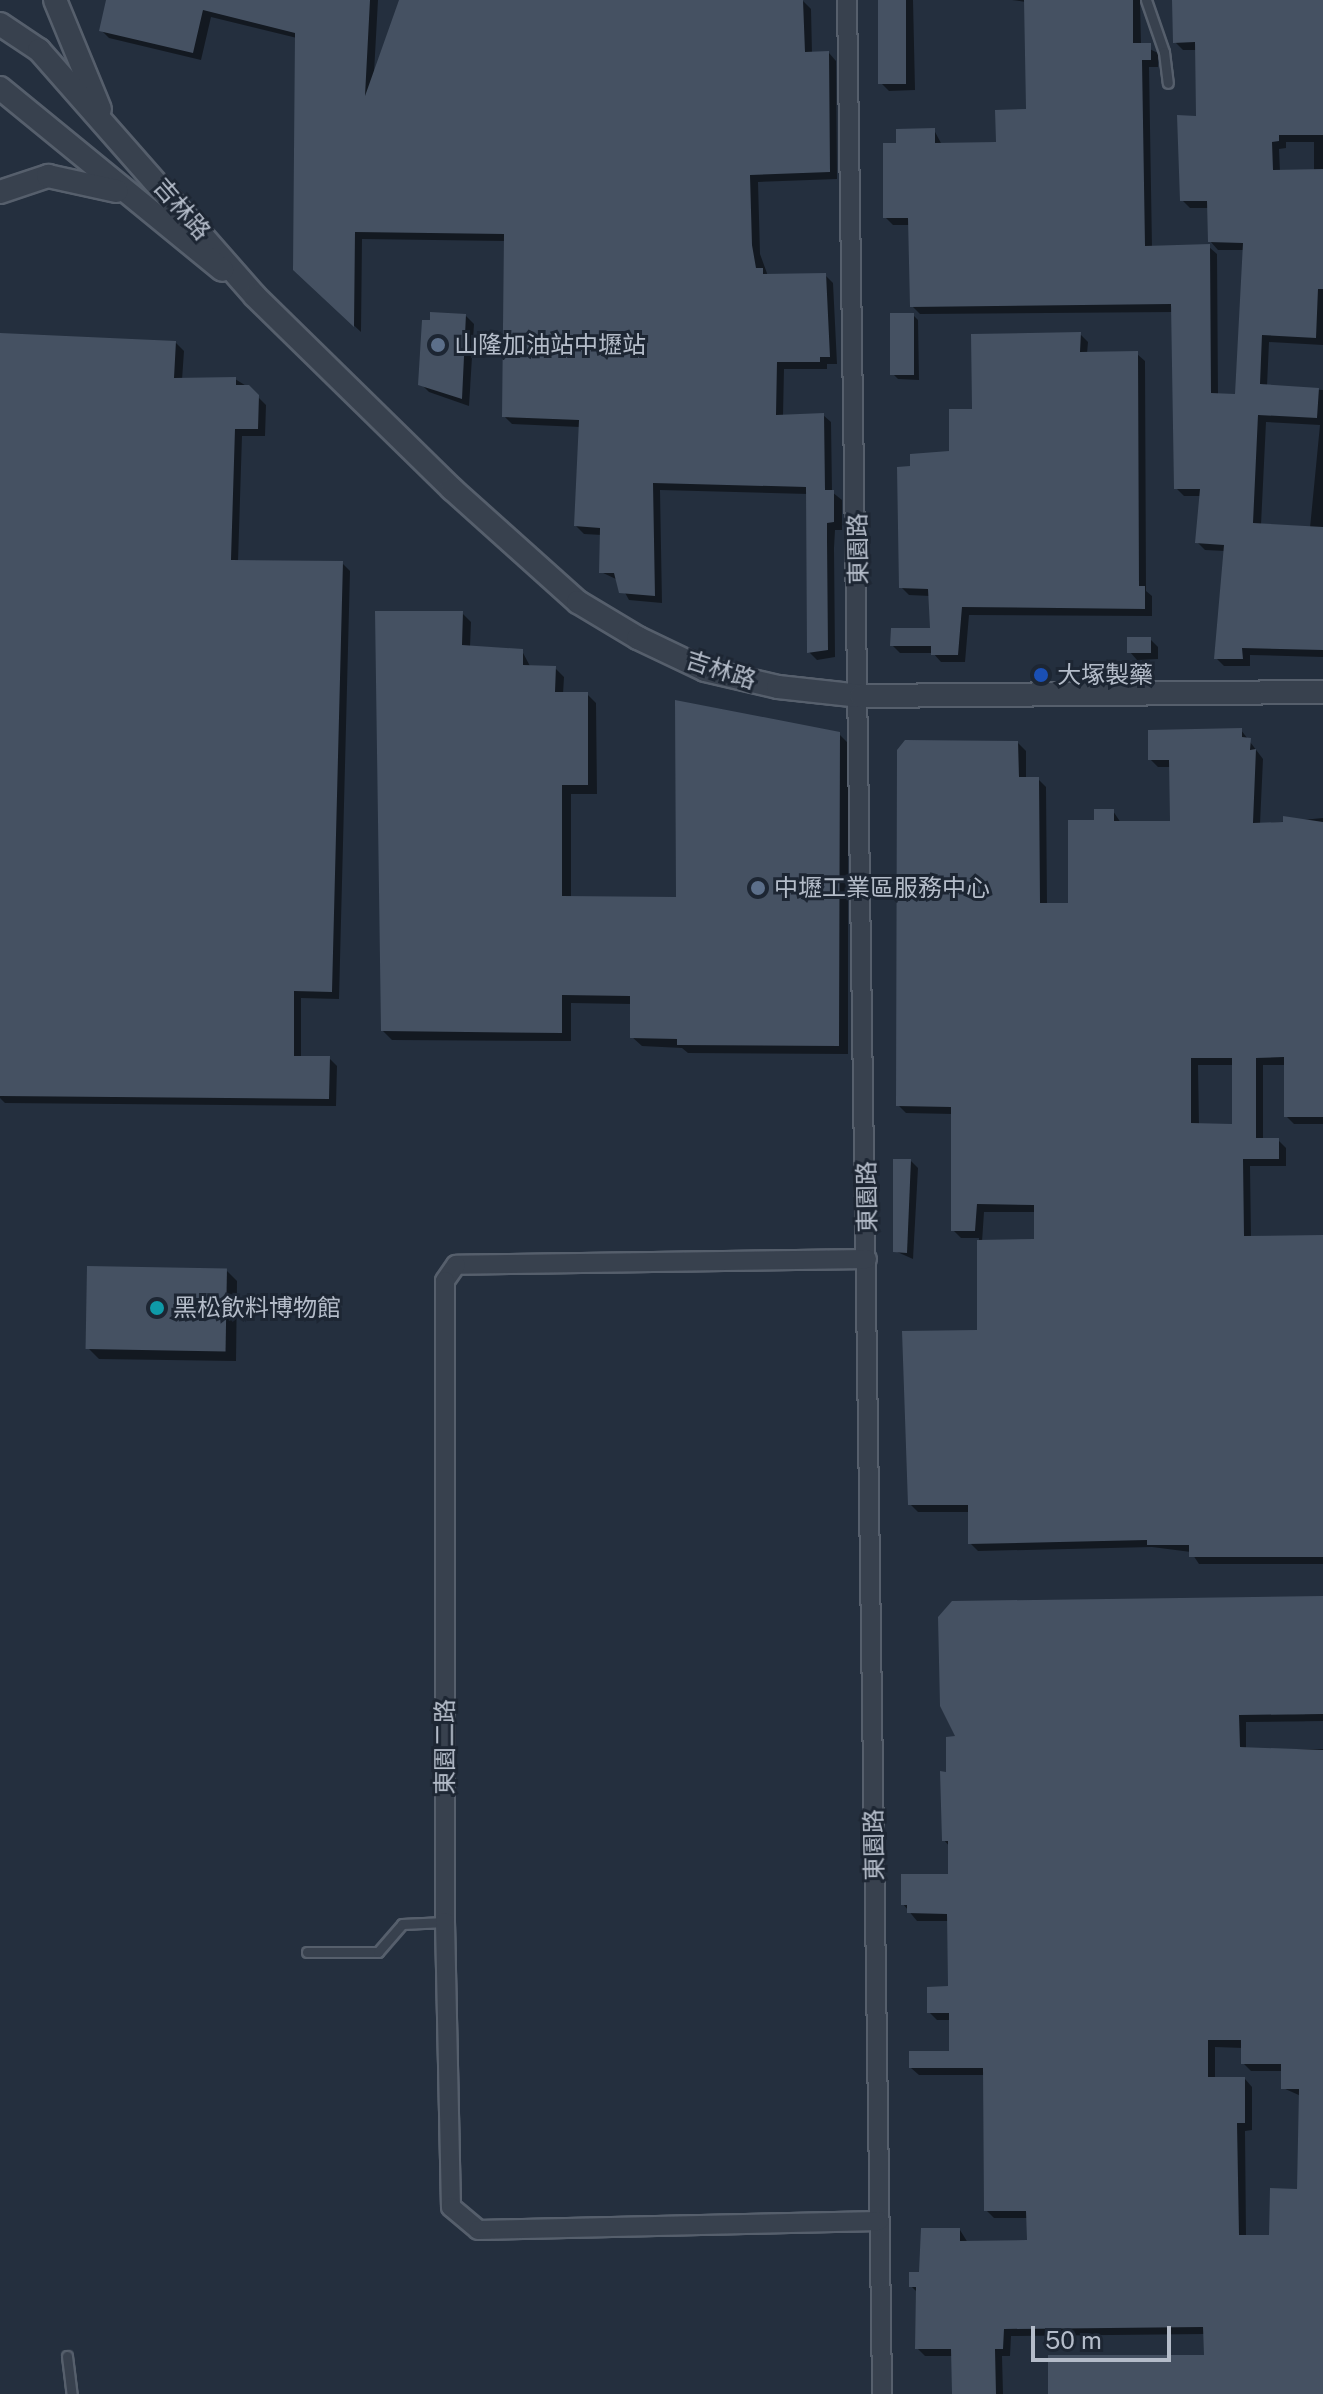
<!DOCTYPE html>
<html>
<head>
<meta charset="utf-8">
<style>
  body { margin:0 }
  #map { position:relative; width:1323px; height:2394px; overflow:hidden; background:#242f3e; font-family:"Public Sans","Noto Sans TC",sans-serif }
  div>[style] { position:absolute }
  .shadow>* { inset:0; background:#0007 }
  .building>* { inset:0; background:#455162; transform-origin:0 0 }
  .roads { filter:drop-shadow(2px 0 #565f6c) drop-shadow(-2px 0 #565f6c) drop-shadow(0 2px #565f6c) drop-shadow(0 -2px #565f6c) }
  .service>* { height:9px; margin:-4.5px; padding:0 4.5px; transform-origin:4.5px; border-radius:4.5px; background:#38414e }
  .minor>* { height:18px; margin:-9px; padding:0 9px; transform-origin:9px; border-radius:9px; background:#38414e }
  .tertiary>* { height:22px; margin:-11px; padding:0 11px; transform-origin:11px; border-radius:11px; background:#38414e }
  .dots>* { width:22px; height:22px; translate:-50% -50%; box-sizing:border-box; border:4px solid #1d2633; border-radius:50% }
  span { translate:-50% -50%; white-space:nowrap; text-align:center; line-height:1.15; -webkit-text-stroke:6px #1d2633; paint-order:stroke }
  .street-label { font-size:24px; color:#b4bcc9 }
  .poi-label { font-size:24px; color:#b4bcc9 }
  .left { translate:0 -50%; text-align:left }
  .scale { position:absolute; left:1031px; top:2326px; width:140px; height:36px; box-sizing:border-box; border:4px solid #b4bcc9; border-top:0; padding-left:10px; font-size:24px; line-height:28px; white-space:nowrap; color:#b4bcc9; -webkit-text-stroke:6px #1d2633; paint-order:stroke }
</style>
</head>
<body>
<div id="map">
  <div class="shadow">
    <i style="clip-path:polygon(108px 0,378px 0,374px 73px,401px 0,803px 1px,811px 9px,812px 54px,829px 53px,836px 61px,837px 179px,758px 182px,760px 254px,768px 276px,825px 275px,833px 283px,837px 364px,827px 364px,827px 369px,784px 369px,783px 416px,823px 415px,831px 422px,832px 492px,842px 500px,842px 530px,835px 530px,834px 548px,835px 657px,817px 660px,809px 652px,808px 494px,660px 490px,662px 603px,629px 600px,618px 580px,601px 572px,602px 535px,584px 534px,576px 526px,580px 427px,512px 424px,504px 416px,506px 241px,362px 239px,361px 332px,303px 278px,297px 38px,211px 17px,201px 60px,109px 38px,101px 30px)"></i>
    <i style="clip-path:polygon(880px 0,913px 0,915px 90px,889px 91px,881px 83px)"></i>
    <i style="clip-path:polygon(evenodd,1012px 0,1140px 0,1141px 45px,1158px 53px,1158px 67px,1149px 67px,1152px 248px,1209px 247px,1217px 254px,1218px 395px,1237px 396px,1245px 250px,1218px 250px,1210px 241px,1209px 208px,1190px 208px,1182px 200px,1198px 118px,1197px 50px,1183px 50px,1175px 42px,1174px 0,1323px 0,1323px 345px,1269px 342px,1267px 386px,1323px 390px,1323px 657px,1250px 655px,1250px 666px,1224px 666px,1216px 658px,1225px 551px,1205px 550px,1197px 542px,1201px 496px,1184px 496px,1176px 488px,1174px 312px,920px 314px,912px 306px,911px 225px,893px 225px,885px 217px,899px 145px,934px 130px,942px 145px,998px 144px,1028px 111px,1026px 2px,1012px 0,1286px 142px,1314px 142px,1314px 172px,1280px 172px,1279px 149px,1286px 148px,1286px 142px,1012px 0,1266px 422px,1320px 425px,1310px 528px,1261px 525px,1266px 422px)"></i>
    <i style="clip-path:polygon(913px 315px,918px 320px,919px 380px,898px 379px,893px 374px)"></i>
    <i style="clip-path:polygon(466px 316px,474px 324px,469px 406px,429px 392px,421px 384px)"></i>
    <i style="clip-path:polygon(1080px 334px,1088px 342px,1087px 354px,1137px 354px,1145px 361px,1146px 591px,1152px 596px,1152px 616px,969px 615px,965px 662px,941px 662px,933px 653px,900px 653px,892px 645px,932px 629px,930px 596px,909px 595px,901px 587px,912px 468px,951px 453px,974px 411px)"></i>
    <i style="clip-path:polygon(0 335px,176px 343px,184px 351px,182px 380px,235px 379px,248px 387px,266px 405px,265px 436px,242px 436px,238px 562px,342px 563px,350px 571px,339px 999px,301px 998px,301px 1058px,329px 1058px,337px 1066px,336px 1106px,5px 1103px,0 1098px)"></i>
    <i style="clip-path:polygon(462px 613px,471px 622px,470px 647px,522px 651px,531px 668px,555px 668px,564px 677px,563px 694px,587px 694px,596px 703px,597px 794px,571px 794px,571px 898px,678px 899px,839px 734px,848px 743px,848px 1054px,688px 1053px,682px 1048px,642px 1046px,632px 1037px,632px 1004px,571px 1003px,571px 1041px,392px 1040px,383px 1031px)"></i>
    <i style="clip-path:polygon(1150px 639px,1158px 647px,1158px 659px,1137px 660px,1130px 652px)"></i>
    <i style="clip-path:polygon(evenodd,1241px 730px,1263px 759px,1260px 824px,1323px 818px,1323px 1124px,1294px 1124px,1286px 1116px,1286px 1065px,1263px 1065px,1263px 1140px,1278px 1140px,1286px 1148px,1286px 1166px,1250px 1166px,1251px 1237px,1323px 1236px,1323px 1564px,1199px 1564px,1191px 1552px,1152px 1547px,978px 1551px,970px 1543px,970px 1512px,918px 1512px,910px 1504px,980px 1332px,979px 1238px,961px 1238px,953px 1230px,953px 1114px,906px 1113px,898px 1105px,1018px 743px,1026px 751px,1026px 779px,1038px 779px,1046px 787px,1047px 905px,1070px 905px,1096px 822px,1113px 811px,1121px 823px,1172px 823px,1171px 767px,1158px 767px,1150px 759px,1241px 730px,1198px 1065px,1234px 1065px,1234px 1126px,1199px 1126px,1198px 1065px,1241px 730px,984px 1212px,1036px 1212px,1036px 1241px,982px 1242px,984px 1212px)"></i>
    <i style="clip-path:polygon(911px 1161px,918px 1168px,913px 1259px,895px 1251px)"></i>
    <i style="clip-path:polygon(226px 1270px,237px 1281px,236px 1361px,99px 1359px,88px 1348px)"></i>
    <i style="clip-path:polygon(evenodd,1323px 1598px,1323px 1721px,1246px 1722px,1246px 1749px,1323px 1749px,1323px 2394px,1050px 2394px,1206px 2357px,1205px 2334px,1011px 2336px,1010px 2356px,1002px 2356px,1003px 2394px,954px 2394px,954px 2356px,925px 2356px,917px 2348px,918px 2293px,911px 2286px,960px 2230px,968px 2243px,1029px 2242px,1028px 2218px,994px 2218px,986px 2210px,985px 2075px,919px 2075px,911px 2068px,951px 2053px,951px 2020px,937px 2020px,929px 2012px,950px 1988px,949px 1921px,917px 1921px,903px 1904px,950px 1876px,950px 1847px,944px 1840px,947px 1774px,958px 1738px,940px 1617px,953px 1603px,1323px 1598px,1215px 2047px,1243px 2048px,1243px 2063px,1251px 2071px,1283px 2071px,1283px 2088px,1301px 2096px,1299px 2191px,1271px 2237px,1246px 2237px,1245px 2131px,1252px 2130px,1252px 2087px,1245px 2079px,1215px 2079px,1215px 2047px)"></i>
  </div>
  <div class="building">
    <i style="clip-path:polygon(106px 0,370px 0,365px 96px,399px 0,803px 0,805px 52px,829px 51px,830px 172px,750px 175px,752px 245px,756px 268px,763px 268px,763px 274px,826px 273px,830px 357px,820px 357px,820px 362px,777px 362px,776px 415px,824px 413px,825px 490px,834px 490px,834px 522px,827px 523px,827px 539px,828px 650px,807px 653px,806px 487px,653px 483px,655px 596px,619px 593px,614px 573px,599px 573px,600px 528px,574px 526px,579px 420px,502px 417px,504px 234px,355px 232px,354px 327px,293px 270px,295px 33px,203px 10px,193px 53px,99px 31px)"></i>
    <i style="left:878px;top:0;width:28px;height:84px"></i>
    <i style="clip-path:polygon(1024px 0,1133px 0,1133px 43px,1151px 43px,1151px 60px,1142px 60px,1145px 246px,1210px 244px,1211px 393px,1235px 394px,1243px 243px,1208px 242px,1207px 201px,1180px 201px,1177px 115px,1196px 116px,1195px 42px,1173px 43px,1172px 0,1323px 0,1323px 135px,1279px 135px,1279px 141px,1272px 142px,1273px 170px,1323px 169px,1323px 289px,1318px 289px,1316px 338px,1262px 335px,1260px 384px,1319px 388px,1317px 418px,1258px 415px,1253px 523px,1323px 527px,1323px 650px,1242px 648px,1243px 659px,1214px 659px,1224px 545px,1195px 543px,1200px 489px,1174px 489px,1171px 304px,910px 307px,908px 218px,883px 218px,883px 143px,896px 143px,896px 129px,935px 128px,935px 143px,996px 142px,995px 110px,1026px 109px)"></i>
    <i style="clip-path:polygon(430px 312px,466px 314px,462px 399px,418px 385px,422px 320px,430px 320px)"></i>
    <i style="left:890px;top:313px;width:24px;height:62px"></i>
    <i style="clip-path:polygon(1081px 332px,1080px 352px,1138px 351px,1139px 586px,1145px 586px,1145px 609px,962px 607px,958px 655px,931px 655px,931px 646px,890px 646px,891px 628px,930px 628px,928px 589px,899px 588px,897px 467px,910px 466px,910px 454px,949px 451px,949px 409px,972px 409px,971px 334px)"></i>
    <i style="clip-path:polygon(0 333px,176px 341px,174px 378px,236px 377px,236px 385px,249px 385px,259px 395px,258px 429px,235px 429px,231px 560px,343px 561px,332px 992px,294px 991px,294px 1056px,330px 1056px,329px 1099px,0 1096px)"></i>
    <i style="clip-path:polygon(375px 611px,463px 611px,462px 645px,523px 649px,523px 665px,556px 666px,555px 692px,588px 692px,588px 785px,562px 785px,562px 896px,676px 897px,675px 700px,840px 732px,839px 1046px,677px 1045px,677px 1039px,630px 1038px,630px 996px,562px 995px,562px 1033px,381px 1031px)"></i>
    <i style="left:1127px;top:637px;width:24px;height:16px"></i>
    <i style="clip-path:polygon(evenodd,1242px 728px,1242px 737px,1251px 738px,1250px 750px,1256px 749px,1253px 823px,1283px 822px,1283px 816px,1323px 822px,1323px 1117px,1284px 1117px,1284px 1057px,1256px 1058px,1256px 1138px,1279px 1138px,1279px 1159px,1243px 1159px,1244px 1236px,1323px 1235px,1323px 1557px,1189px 1557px,1189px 1545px,1147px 1545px,1147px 1540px,968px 1544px,968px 1505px,908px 1505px,902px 1331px,977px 1330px,977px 1240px,1034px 1239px,1034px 1205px,977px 1204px,975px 1231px,951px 1231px,951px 1107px,896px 1106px,897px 750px,905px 740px,1018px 741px,1019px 777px,1039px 777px,1040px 903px,1068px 903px,1068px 820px,1094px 820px,1094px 809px,1114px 809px,1114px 821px,1170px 821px,1169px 760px,1148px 760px,1148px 730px,1242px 728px,1191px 1058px,1232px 1058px,1232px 1124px,1191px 1123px,1191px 1058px)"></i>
    <i style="clip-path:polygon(893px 1159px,911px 1159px,907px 1253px,893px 1252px)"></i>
    <i style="left:87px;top:1266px;width:140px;height:83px;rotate:1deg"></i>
    <i style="clip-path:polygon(evenodd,1323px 1596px,1323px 1714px,1239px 1715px,1240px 1747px,1323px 1750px,1323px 2394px,1048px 2394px,1048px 2355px,1204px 2355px,1203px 2327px,1004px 2329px,1003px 2349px,995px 2349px,996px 2394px,952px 2394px,951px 2349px,915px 2349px,916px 2287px,909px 2287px,909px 2272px,919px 2272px,921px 2228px,960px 2228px,960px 2241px,1027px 2240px,1026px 2211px,984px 2211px,983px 2068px,909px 2068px,909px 2051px,949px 2051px,949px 2013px,927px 2013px,927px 1987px,948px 1986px,947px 1914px,907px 1913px,907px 1905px,901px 1905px,901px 1874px,948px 1874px,948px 1841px,942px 1841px,940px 1771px,946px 1772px,946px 1737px,955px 1736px,940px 1706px,938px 1617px,952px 1601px,1323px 1596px,1208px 2040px,1241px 2040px,1241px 2064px,1281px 2064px,1281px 2089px,1299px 2089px,1297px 2189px,1270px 2188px,1269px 2235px,1239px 2235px,1237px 2123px,1245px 2123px,1245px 2077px,1208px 2077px,1208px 2040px)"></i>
  </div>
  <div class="roads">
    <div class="service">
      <i style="left:1146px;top:0;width:55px;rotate:70.9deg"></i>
      <i style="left:1164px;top:52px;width:31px;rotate:83deg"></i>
      <i style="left:307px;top:1952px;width:71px"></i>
      <i style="left:378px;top:1952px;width:37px;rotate:-49deg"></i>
      <i style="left:402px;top:1924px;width:43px;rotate:-2.7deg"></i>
      <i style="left:67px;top:2356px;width:38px;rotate:83deg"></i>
    </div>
    <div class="minor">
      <i style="left:847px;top:0;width:2394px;rotate:89.16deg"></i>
      <i style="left:867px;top:1259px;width:411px;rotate:179.2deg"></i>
      <i style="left:456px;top:1265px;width:19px;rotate:125deg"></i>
      <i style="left:445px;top:1281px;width:641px;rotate:90deg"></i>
      <i style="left:445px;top:1922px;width:285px;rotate:88.8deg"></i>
      <i style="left:451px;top:2207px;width:35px;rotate:40deg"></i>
      <i style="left:478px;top:2230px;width:401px;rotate:-1.3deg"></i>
    </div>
    <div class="tertiary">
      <i style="left:55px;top:0;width:118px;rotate:67.6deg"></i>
      <i style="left:0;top:24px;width:47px;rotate:33.7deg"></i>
      <i style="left:39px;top:50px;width:327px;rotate:48.7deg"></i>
      <i style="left:255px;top:296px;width:276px;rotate:44.4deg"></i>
      <i style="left:452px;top:489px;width:169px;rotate:41.9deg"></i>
      <i style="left:578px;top:602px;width:70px;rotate:31deg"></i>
      <i style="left:638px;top:638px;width:74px;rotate:25.5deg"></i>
      <i style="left:705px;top:670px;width:75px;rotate:13.1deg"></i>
      <i style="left:778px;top:687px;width:83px;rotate:6.2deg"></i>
      <i style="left:861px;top:696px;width:462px;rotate:-0.5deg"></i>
      <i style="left:0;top:88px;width:287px;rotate:39.3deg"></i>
      <i style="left:0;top:192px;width:51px;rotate:-18.4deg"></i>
      <i style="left:48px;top:176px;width:70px;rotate:12.4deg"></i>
    </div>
  </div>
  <div class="dots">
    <i style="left:438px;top:345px;background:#5c6f8a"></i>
    <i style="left:1041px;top:675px;background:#1a4fb4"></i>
    <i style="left:758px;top:888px;background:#5c6f8a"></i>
    <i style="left:157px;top:1308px;background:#0f9aa8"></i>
  </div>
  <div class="street-label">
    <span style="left:182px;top:209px;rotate:49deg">吉林路</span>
    <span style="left:858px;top:549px;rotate:-91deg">東園路</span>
    <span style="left:721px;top:670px;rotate:18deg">吉林路</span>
    <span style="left:867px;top:1197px;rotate:-91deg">東園路</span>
    <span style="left:445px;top:1747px;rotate:-90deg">東園二路</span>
    <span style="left:874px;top:1845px;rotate:-91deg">東園路</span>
  </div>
  <div class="poi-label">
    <span class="left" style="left:454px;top:345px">山隆加油站中壢站</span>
    <span class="left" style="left:1057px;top:675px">大塚製藥</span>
    <span class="left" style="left:774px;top:888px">中壢工業區服務中心</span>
    <span class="left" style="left:173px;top:1308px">黑松飲料博物館</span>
  </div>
  <div class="scale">50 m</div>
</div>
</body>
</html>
